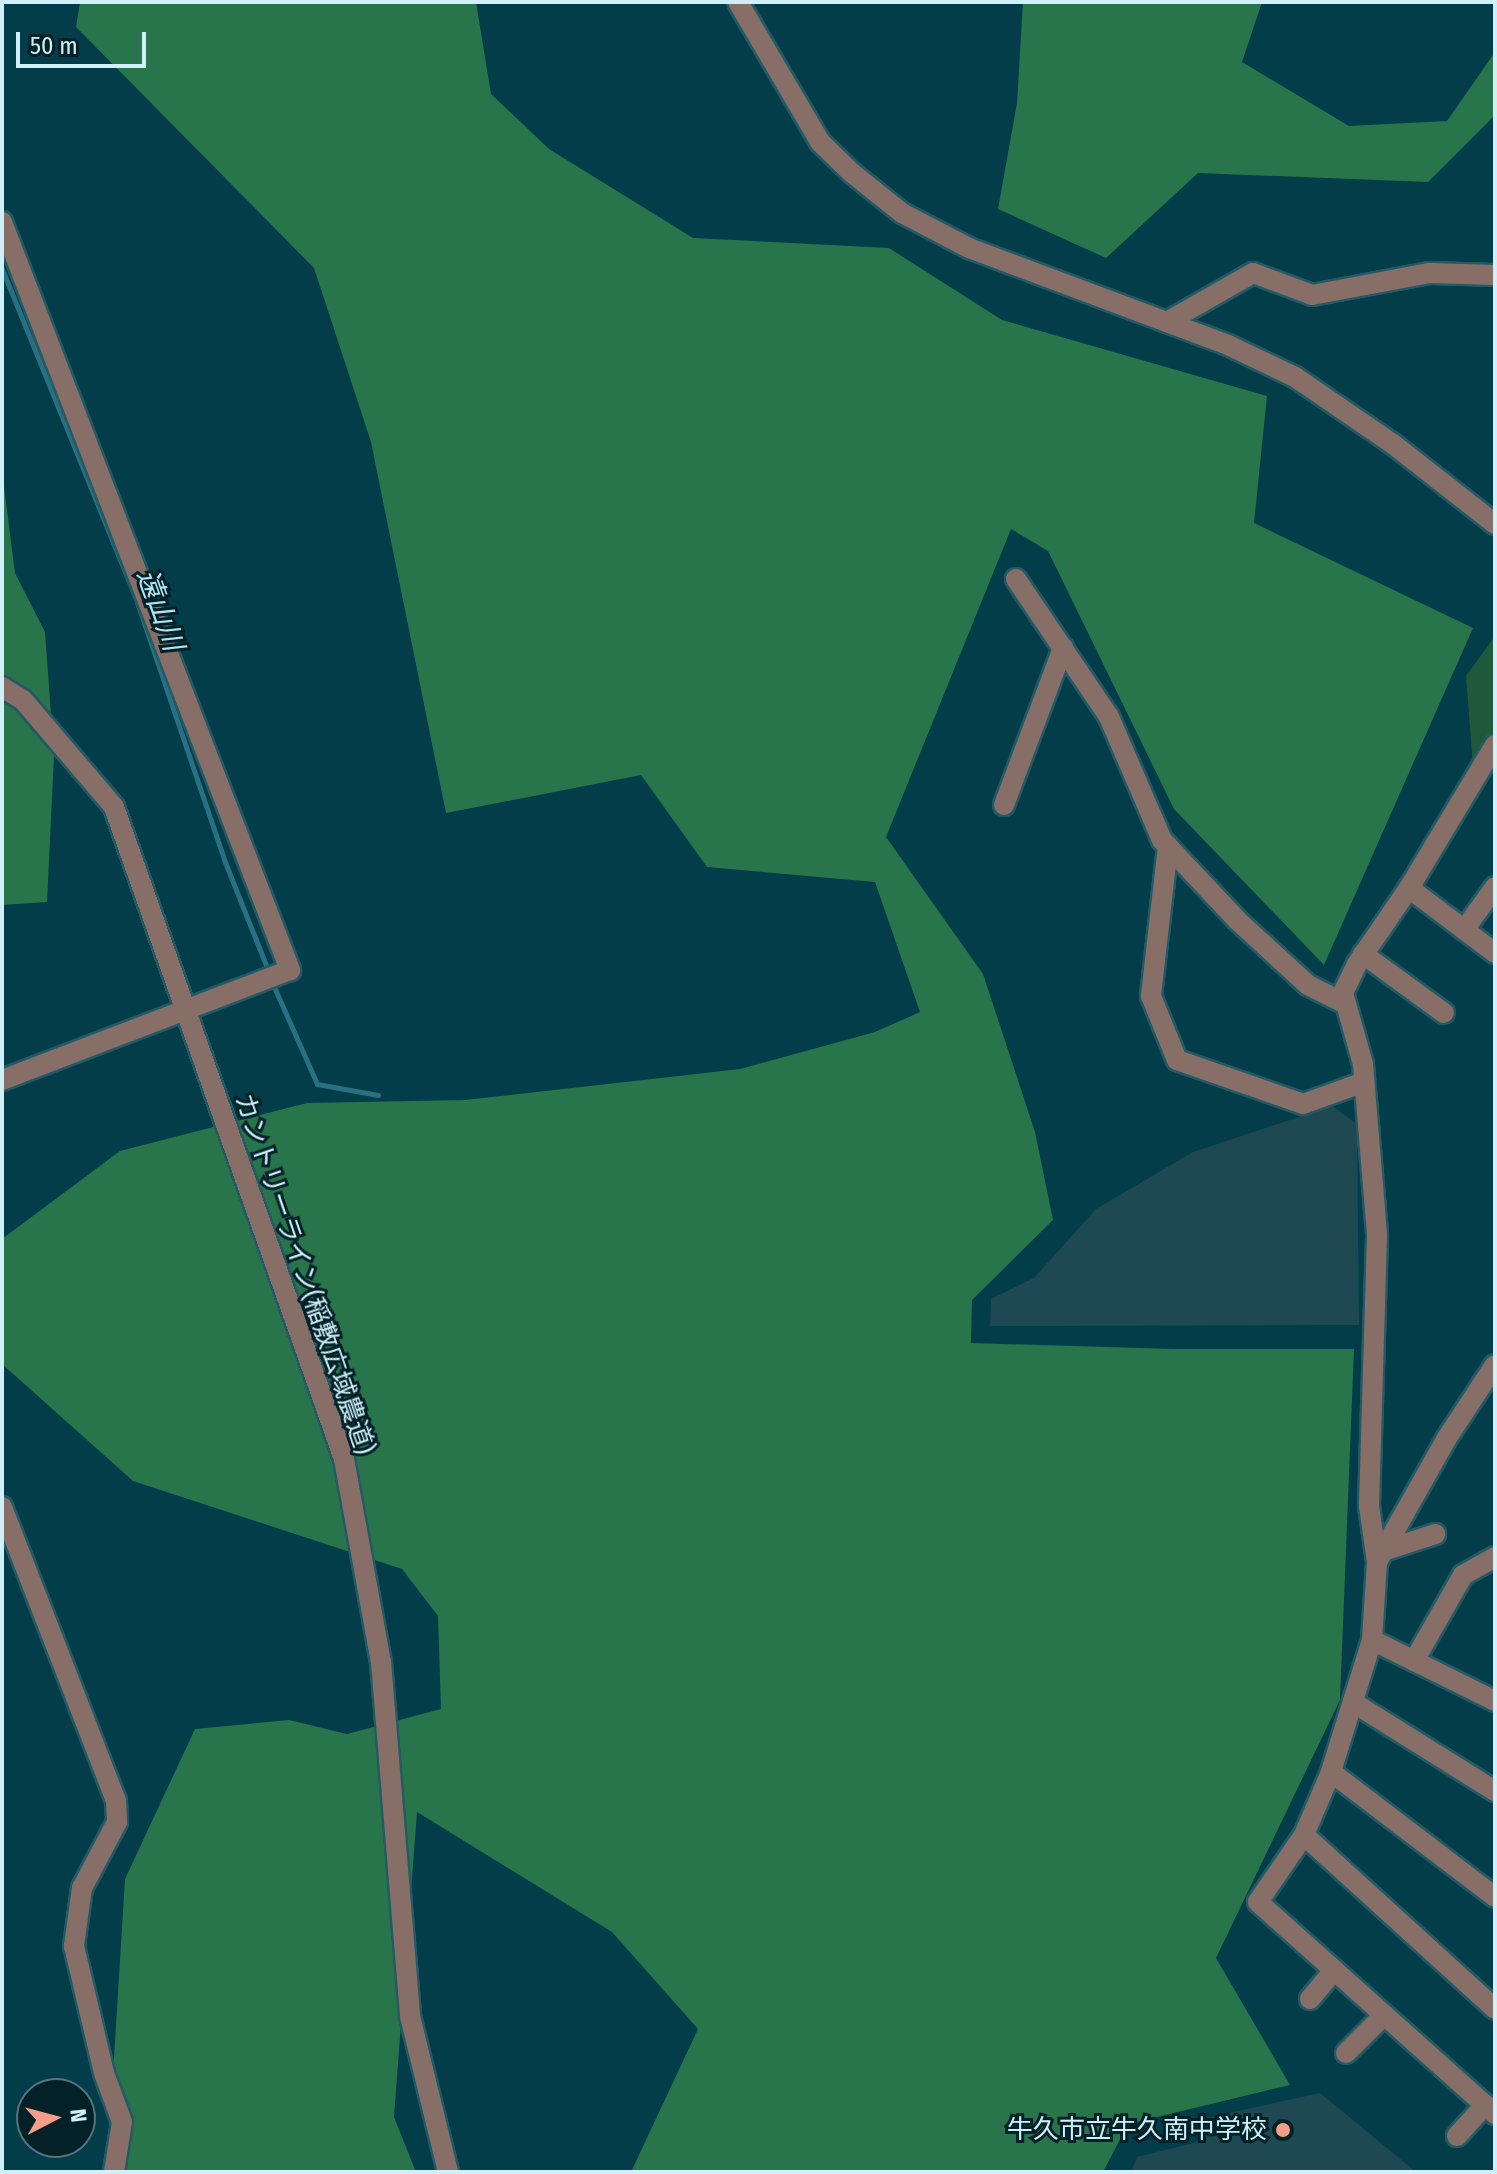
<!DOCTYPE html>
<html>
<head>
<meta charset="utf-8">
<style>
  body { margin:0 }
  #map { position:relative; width:1497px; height:2174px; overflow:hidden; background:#023d49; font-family:"Fira Sans Condensed","Noto Sans JP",sans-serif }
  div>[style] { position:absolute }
  .built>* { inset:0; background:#1e4953 }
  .green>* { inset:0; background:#1e5a39 }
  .forest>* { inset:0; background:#28744b }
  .stream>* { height:5px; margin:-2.5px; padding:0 2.5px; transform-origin:2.5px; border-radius:2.5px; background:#297182 }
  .roads { filter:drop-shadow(2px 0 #235a65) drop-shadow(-2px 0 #235a65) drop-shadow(0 2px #235a65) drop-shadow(0 -2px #235a65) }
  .minor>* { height:20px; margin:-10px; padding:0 10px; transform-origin:10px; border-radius:10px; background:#876f68 }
  .dots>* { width:22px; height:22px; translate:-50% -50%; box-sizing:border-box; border:4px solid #042128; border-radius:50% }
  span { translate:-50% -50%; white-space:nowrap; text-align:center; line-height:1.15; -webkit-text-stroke:6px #042128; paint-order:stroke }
  .street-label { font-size:26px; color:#cff0f9 }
  .poi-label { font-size:26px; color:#cff0f9 }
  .right { translate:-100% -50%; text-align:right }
  .water-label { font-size:28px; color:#ade7f6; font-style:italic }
  .frame { position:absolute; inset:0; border:4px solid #cff0f9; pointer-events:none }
  .north { position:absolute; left:16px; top:2078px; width:80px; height:80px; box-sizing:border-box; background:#042128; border:2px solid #55747c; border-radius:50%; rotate:84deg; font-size:22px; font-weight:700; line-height:32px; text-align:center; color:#cff0f9 }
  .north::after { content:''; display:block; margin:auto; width:28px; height:36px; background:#f49e87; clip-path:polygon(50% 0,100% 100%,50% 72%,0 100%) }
  .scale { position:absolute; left:16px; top:32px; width:130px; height:36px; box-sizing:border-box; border:4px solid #cff0f9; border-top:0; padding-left:10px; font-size:24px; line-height:28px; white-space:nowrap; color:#cff0f9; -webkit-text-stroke:6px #042128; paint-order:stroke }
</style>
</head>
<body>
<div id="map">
  <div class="built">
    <i style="clip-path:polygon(1332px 1106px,1357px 1124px,1359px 1325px,990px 1326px,991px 1299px,1034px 1278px,1096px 1209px,1193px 1152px)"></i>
    <i style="clip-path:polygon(1320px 2093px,1416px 2172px,1131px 2172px,1137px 2157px,1197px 2142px,1207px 2118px)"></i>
  </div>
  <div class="green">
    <i style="clip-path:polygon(1495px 636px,1495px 733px,1473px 766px,1466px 676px)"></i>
  </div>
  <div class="forest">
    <i style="clip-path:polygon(80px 2px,476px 2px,491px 94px,549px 149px,693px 238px,889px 248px,1002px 320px,1267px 396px,1254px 523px,1473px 628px,1324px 965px,1174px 809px,1048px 551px,1011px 529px,886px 837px,983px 974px,1035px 1132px,1053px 1220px,972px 1300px,971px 1343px,1174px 1349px,1354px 1349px,1340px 1700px,1216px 1958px,1290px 2085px,1128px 2124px,1103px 2172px,631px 2172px,698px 2029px,612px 1932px,417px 1812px,394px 2117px,416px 2172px,107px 2172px,125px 1879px,195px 1729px,289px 1720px,347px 1734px,441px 1709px,438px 1616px,402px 1569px,133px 1481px,2px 1364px,2px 1239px,120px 1151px,307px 1103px,465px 1100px,740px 1069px,875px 1032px,920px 1012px,875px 882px,707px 867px,641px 775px,446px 813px,371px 442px,314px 268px,76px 27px)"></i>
    <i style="clip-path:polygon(1023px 2px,1262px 2px,1242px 62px,1349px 126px,1447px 121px,1495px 52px,1495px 115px,1428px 182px,1198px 173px,1106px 258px,998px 209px,1017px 103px)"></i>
    <i style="clip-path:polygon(2px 470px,15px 573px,45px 632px,54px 756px,47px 902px,2px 905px)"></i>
  </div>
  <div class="stream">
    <i style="left:2px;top:269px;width:359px;rotate:67.9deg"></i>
    <i style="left:137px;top:602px;width:274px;rotate:71.3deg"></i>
    <i style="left:225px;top:862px;width:116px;rotate:68.3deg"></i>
    <i style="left:275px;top:989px;width:104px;rotate:66.1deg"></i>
    <i style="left:317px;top:1084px;width:62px;rotate:10.2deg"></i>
  </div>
  <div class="roads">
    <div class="minor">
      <i style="left:738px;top:2px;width:162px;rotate:59.6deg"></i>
      <i style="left:820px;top:142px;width:45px;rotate:44.1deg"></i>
      <i style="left:852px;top:173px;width:64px;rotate:38.7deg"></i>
      <i style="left:902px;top:213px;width:76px;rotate:27.6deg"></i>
      <i style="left:969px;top:248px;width:277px;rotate:20.5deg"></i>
      <i style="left:1228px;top:345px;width:74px;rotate:25.5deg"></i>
      <i style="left:1295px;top:377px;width:119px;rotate:34.4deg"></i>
      <i style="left:1393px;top:444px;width:130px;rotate:38.1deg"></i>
      <i style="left:2px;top:222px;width:802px;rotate:68.94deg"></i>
      <i style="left:290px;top:970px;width:308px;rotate:159.1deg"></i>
      <i style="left:1167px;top:322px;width:99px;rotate:-29.7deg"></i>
      <i style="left:1253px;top:273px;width:63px;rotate:20.4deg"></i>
      <i style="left:1312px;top:295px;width:120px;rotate:-10.6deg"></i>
      <i style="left:1430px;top:273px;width:65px;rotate:1.8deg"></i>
      <i style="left:1016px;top:579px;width:166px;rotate:56deg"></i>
      <i style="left:1109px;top:717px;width:134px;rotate:66.7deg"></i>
      <i style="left:1162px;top:840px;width:110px;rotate:46.8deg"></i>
      <i style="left:1237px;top:920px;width:96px;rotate:42.5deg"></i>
      <i style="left:1308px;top:985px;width:42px;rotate:26.6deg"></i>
      <i style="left:2px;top:687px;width:25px;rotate:32deg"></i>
      <i style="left:23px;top:700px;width:140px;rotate:49.6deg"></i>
      <i style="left:114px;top:807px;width:691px;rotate:70.57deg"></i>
      <i style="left:344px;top:1459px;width:206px;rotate:79.7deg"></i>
      <i style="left:381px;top:1662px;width:355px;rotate:85.3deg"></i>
      <i style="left:410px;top:2016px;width:161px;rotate:76.3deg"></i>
      <i style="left:1495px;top:745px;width:167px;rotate:121deg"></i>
      <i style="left:1409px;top:888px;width:92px;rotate:124.4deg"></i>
      <i style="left:1357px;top:964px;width:32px;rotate:116deg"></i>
      <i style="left:1343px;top:993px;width:74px;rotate:74.3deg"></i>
      <i style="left:1363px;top:1064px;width:173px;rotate:85.3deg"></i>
      <i style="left:1377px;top:1236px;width:270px;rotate:91.7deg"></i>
      <i style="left:1369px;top:1506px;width:57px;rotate:81.9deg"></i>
      <i style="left:1377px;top:1562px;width:78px;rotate:93.7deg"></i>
      <i style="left:1372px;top:1640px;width:138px;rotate:107.3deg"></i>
      <i style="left:1331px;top:1772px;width:69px;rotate:113.2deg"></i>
      <i style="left:1304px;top:1835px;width:81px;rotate:124.5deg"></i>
      <i style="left:1258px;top:1902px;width:318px;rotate:41.8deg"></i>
      <i style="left:1004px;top:805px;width:168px;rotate:-69.4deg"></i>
      <i style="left:1168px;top:846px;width:151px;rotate:96.5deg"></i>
      <i style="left:1151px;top:996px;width:69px;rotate:67.9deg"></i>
      <i style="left:1177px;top:1060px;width:133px;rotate:19.2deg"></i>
      <i style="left:1303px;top:1104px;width:65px;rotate:-19.8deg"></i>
      <i style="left:1409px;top:888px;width:108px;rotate:37.1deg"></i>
      <i style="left:1464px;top:930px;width:53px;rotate:-54.2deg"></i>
      <i style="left:1363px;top:954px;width:100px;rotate:36.1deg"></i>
      <i style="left:2px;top:1507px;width:315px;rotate:68.8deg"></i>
      <i style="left:116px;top:1801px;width:21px;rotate:87deg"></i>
      <i style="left:117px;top:1822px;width:75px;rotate:117.9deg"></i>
      <i style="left:82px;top:1888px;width:59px;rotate:97.9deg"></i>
      <i style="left:74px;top:1946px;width:130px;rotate:76.7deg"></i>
      <i style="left:104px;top:2073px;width:52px;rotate:69.8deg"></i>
      <i style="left:122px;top:2122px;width:51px;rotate:99.1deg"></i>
      <i style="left:1383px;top:1551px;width:55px;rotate:-18.1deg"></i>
      <i style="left:1377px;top:1562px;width:142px;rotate:-60.6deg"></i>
      <i style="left:1447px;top:1438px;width:87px;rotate:-56.7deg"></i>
      <i style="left:1372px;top:1640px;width:137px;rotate:26.4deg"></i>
      <i style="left:1414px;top:1661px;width:99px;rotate:-60.3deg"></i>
      <i style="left:1463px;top:1575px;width:37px;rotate:-29deg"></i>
      <i style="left:1354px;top:1703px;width:166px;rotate:32deg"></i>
      <i style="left:1331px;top:1772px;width:206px;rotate:37.3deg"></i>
      <i style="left:1304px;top:1835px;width:258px;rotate:42.3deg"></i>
      <i style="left:1310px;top:1999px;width:38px;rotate:-50deg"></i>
      <i style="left:1346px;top:2053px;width:54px;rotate:-45deg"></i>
      <i style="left:1457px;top:2136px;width:42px;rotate:-47.9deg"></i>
    </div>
  </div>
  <div class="dots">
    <i style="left:1283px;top:2130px;background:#f49e87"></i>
  </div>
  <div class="street-label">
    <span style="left:304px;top:1274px;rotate:71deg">カントリーライン(稲敷広域農道)</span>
  </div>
  <div class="poi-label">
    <span class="right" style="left:1267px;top:2130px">牛久市立牛久南中学校</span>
  </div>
  <div class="water-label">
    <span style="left:160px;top:610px;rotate:70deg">遠山川</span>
  </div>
  <div class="frame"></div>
  <div class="north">N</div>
  <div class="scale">50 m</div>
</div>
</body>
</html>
